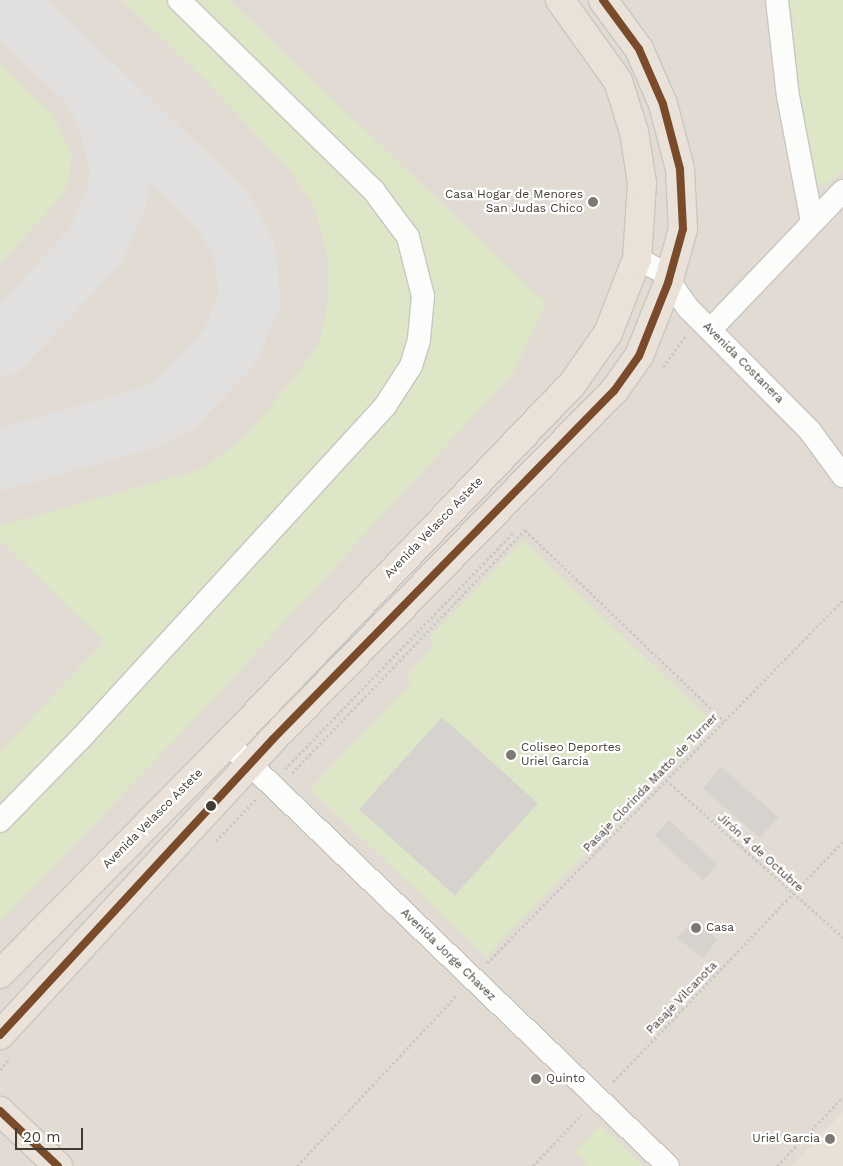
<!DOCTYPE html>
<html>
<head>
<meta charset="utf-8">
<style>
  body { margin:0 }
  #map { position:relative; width:843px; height:1166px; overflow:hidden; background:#edeae6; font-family:"Work Sans",sans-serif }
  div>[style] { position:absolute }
  .residential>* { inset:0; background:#e1dbd3; transform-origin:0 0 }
  .education>* { inset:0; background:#e8e1d5 }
  .green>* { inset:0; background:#dde6c7 }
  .taxiway>* { height:61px; margin:-30.5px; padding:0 30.5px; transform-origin:30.5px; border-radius:30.5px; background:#e2e0de }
  .building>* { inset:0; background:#d6d3cf; transform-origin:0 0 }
  .path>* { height:3px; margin-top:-1.5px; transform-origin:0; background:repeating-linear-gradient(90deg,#cbc9c6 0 2.5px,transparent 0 5px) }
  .roads { filter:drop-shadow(1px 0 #c9c6c2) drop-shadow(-1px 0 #c9c6c2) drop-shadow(0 1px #c9c6c2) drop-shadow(0 -1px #c9c6c2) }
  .minor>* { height:22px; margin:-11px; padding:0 11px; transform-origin:11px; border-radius:11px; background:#fcfcfb }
  .highway>* { height:28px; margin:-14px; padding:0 14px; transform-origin:14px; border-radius:14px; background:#eae2d8 }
  .bus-1>* { height:8px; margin:-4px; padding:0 4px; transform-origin:4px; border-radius:4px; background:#7a4b2a }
  .dots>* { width:14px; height:14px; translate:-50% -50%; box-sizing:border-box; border:2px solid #fff; border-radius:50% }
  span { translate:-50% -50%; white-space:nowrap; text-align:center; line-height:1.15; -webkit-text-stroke:4.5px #fff; paint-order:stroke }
  .poi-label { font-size:12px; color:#423b34 }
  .right { translate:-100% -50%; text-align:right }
  .left { translate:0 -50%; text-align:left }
  .street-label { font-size:12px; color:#423b34 }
  .scale { position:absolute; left:15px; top:1128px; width:68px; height:22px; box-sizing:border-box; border:2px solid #423b34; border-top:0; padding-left:6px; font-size:15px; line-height:18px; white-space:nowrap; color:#423b34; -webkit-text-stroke:4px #fff; paint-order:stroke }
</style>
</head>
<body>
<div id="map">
  <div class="residential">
    <i style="left:0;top:0;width:843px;height:1166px"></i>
  </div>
  <div class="education">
    <i style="clip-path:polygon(843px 1112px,843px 1166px,791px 1166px)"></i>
  </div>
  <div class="green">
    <i style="clip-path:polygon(122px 0,229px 0,546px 303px,514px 372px,194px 720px,0 922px,0 751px,104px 642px,0 540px,0 526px,192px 472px,211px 463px,248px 434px,297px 374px,319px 344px,327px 308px,328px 259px,315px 209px,291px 171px,203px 78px)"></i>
    <i style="clip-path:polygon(788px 0,843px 0,843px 171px,828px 183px,809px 188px,796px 96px,793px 19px)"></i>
    <i style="clip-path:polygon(0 64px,53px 115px,72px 155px,68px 183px,61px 197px,0 263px)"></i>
    <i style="clip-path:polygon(523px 540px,712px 722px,486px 957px,310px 789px,412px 682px,406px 676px,435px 646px,428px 639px)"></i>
    <i style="clip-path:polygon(600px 1125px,644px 1166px,588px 1166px,574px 1152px)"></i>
  </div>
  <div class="taxiway">
    <i style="left:0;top:346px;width:138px;rotate:-46.5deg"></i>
    <i style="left:95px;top:246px;width:56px;rotate:-66.7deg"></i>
    <i style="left:117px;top:195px;width:30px;rotate:-84deg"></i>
    <i style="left:120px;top:165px;width:55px;rotate:-104.8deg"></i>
    <i style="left:106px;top:112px;width:34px;rotate:-120deg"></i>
    <i style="left:89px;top:82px;width:119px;rotate:-136.4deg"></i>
    <i style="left:0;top:459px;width:154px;rotate:-15.8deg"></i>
    <i style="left:148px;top:417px;width:32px;rotate:-28deg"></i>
    <i style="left:176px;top:402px;width:79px;rotate:-46.5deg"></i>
    <i style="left:230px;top:345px;width:49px;rotate:-67.1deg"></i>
    <i style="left:249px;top:300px;width:47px;rotate:-94.9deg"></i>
    <i style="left:245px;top:253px;width:47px;rotate:-117.6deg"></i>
    <i style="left:223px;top:211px;width:186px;rotate:-136.1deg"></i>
  </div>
  <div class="building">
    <i style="left:442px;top:717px;width:129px;height:124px;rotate:42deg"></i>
    <i style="left:721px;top:767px;width:76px;height:28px;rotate:41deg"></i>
    <i style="left:669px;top:820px;width:66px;height:21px;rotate:43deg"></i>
    <i style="clip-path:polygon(696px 918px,717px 940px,703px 958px,677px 938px)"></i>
  </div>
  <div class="path">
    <i style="left:663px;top:367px;width:39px;rotate:-54deg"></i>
    <i style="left:285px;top:769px;width:328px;rotate:-46deg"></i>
    <i style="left:292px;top:773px;width:337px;rotate:-46.2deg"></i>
    <i style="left:525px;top:530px;width:276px;rotate:43.8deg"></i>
    <i style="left:666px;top:780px;width:237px;rotate:41.6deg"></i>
    <i style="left:216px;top:841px;width:58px;rotate:-46.4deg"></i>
    <i style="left:487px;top:963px;width:508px;rotate:-45.56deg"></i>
    <i style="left:0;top:1070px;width:16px;rotate:-50deg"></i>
    <i style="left:613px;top:1082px;width:333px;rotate:-46.3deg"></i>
    <i style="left:297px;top:1166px;width:234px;rotate:-46.9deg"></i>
    <i style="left:533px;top:1166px;width:71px;rotate:-46.7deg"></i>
    <i style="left:777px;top:1166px;width:95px;rotate:-46.3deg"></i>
  </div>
  <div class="roads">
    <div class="minor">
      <i style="left:777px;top:0;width:97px;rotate:83.5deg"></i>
      <i style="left:788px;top:96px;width:128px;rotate:79.2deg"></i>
      <i style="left:637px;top:259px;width:28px;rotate:26deg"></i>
      <i style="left:662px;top:271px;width:45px;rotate:54.9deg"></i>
      <i style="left:688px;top:308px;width:173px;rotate:45.2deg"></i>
      <i style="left:810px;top:431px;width:56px;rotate:53.7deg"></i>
      <i style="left:711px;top:329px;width:191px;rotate:-46.3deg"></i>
      <i style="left:228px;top:743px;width:610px;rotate:43.87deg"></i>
      <i style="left:0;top:821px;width:116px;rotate:-45.7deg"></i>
      <i style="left:81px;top:738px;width:450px;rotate:-47.5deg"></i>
      <i style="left:385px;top:406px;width:48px;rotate:-57deg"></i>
      <i style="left:411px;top:366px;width:28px;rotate:-73deg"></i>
      <i style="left:419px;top:339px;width:43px;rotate:-84.7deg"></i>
      <i style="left:423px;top:296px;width:61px;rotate:-104.3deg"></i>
      <i style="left:408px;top:237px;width:57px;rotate:-126.5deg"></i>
      <i style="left:374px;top:191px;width:273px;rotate:-135.6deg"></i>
    </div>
    <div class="highway">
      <i style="left:0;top:974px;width:325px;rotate:-45.4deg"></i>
      <i style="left:228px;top:743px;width:499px;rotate:-46.2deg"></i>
      <i style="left:573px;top:383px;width:61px;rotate:-55deg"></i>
      <i style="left:608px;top:333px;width:79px;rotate:-68.6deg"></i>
      <i style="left:637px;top:259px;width:76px;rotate:-86.2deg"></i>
      <i style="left:642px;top:183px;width:52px;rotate:-98.9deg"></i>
      <i style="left:634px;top:132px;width:53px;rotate:-107.4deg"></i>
      <i style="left:618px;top:81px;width:100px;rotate:-125.6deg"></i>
      <i style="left:0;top:1035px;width:403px;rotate:-47.3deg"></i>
      <i style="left:273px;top:739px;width:487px;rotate:-45.6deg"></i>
      <i style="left:614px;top:391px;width:43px;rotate:-54.5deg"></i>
      <i style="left:639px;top:356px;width:79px;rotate:-68.3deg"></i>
      <i style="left:668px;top:283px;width:56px;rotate:-74.5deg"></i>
      <i style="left:683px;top:229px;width:60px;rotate:-92.9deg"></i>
      <i style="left:680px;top:169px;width:67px;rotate:-104.7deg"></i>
      <i style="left:663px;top:104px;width:60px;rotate:-113.6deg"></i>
      <i style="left:639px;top:49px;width:61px;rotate:-126.3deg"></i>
      <i style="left:0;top:1111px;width:80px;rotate:43.5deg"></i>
    </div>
  </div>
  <div class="bus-1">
    <i style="left:0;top:1035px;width:403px;rotate:-47.3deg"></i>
    <i style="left:273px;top:739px;width:487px;rotate:-45.6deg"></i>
    <i style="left:614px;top:391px;width:43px;rotate:-54.5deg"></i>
    <i style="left:639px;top:356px;width:79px;rotate:-68.3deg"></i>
    <i style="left:668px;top:283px;width:56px;rotate:-74.5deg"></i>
    <i style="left:683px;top:229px;width:60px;rotate:-92.9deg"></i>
    <i style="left:680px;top:169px;width:67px;rotate:-104.7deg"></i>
    <i style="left:663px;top:104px;width:60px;rotate:-113.6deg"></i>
    <i style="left:639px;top:49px;width:61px;rotate:-126.3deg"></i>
    <i style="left:0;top:1111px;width:80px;rotate:43.5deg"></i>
  </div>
  <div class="dots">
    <i style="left:593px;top:202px;background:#7e7872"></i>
    <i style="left:511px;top:755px;background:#7e7872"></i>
    <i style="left:211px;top:806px;background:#423b34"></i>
    <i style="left:696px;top:928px;background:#7e7872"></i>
    <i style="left:536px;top:1079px;background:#7e7872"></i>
    <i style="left:830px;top:1139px;background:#7e7872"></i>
  </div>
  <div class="poi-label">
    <span class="right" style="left:583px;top:202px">Casa Hogar de Menores<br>San Judas Chico</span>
    <span class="left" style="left:521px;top:755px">Coliseo Deportes<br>Uriel García</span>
    <span class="left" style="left:706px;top:928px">Casa</span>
    <span class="left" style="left:546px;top:1079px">Quinto</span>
    <span class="right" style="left:820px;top:1139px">Uriel Garcia</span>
  </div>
  <div class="street-label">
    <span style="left:743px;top:363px;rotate:45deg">Avenida Costanera</span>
    <span style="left:434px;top:528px;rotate:-46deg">Avenida Velasco Astete</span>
    <span style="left:651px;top:783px;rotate:-46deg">Pasaje Clorinda Matto de Turner</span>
    <span style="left:153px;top:819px;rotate:-45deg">Avenida Velasco Astete</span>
    <span style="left:760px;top:853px;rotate:42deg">Jirón 4 de Octubre</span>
    <span style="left:448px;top:955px;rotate:44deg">Avenida Jorge Chavez</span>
    <span style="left:682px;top:998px;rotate:-46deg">Pasaje Vilcanota</span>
  </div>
  <div class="scale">20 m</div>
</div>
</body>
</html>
